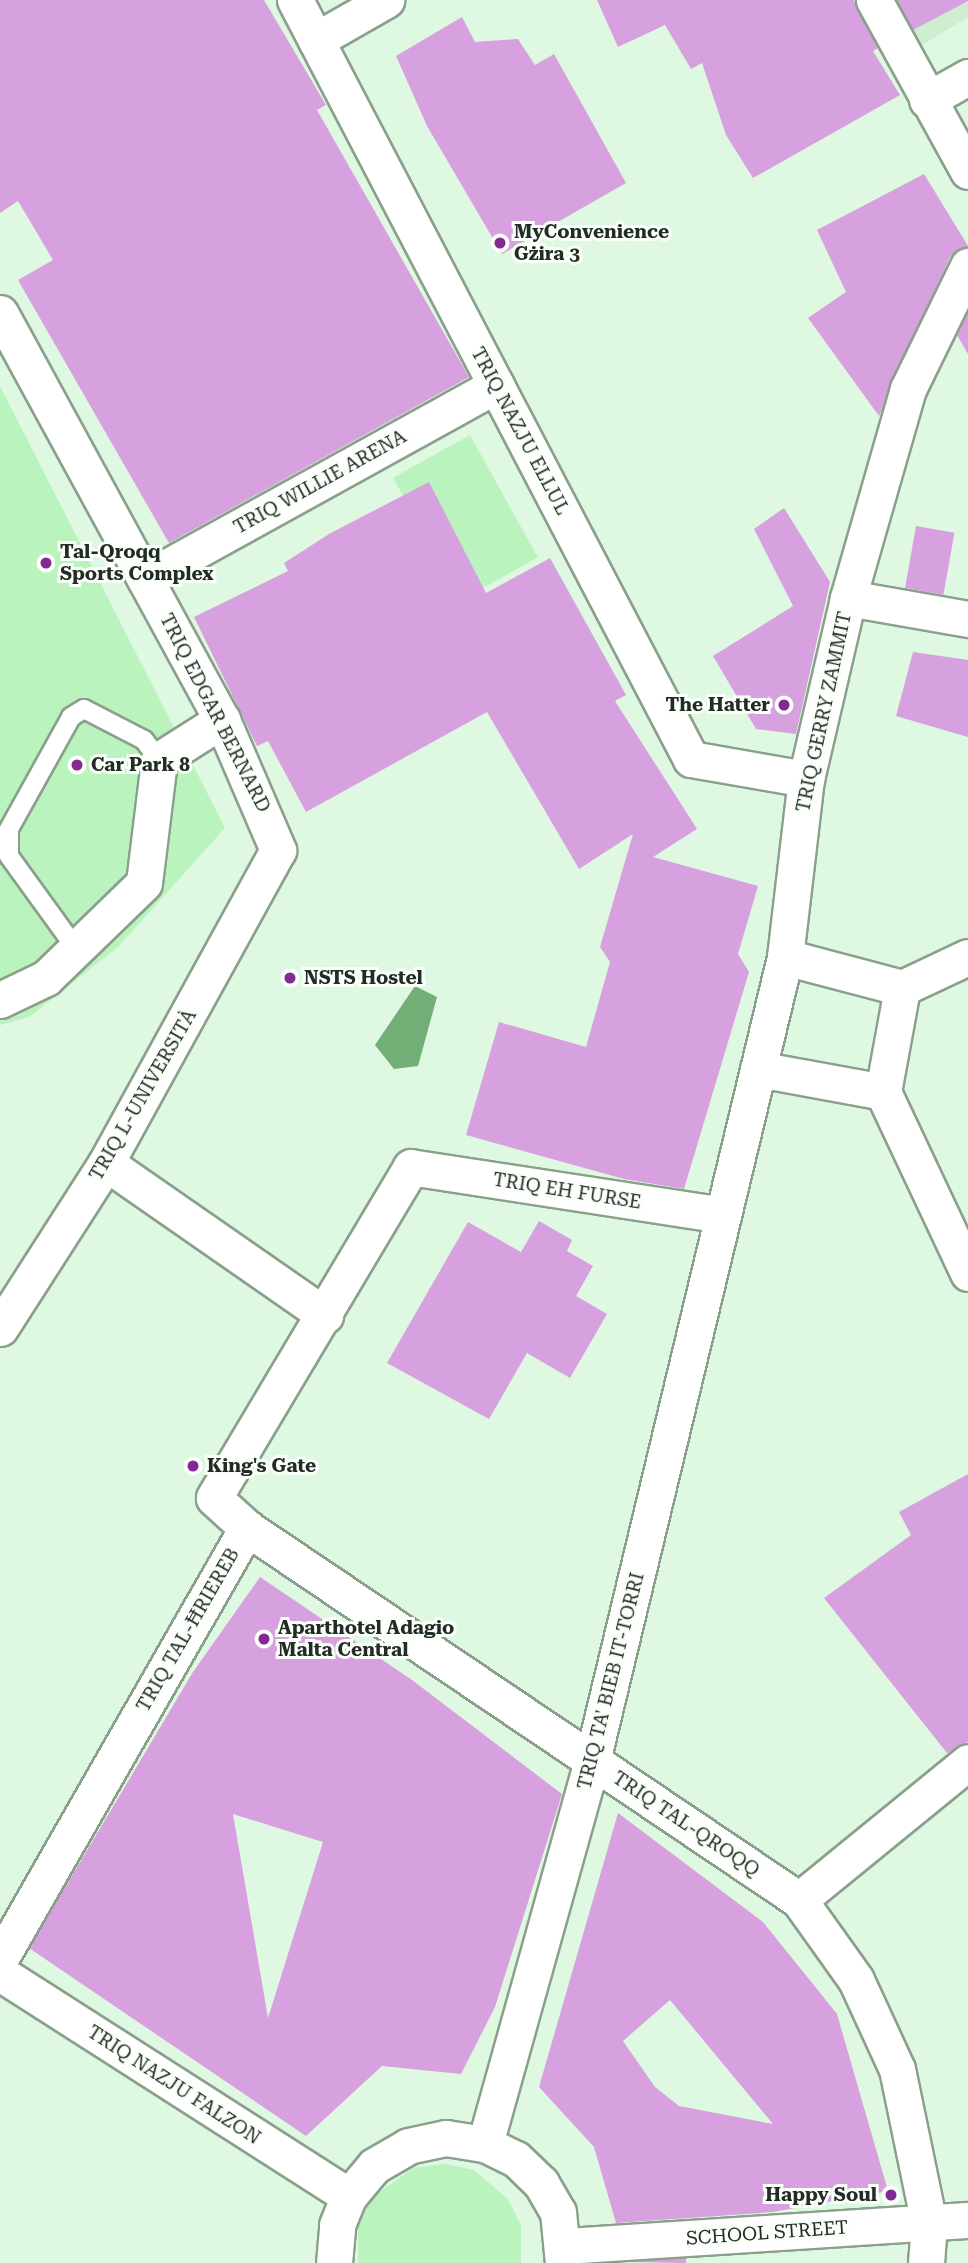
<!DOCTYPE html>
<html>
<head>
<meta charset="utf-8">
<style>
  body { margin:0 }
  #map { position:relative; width:968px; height:2263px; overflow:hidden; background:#dff8e1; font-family:"Roboto Serif",serif }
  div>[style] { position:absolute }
  .built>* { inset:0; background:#cfeed1 }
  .green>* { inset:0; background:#baf3be; transform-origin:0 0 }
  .water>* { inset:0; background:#72af77 }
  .building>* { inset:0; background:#d6a1de; transform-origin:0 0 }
  .roads { filter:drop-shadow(2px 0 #8aa08b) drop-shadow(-2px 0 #8aa08b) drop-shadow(0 2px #8aa08b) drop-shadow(0 -2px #8aa08b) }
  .service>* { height:18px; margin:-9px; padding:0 9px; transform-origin:9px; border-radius:9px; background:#fff }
  .minor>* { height:35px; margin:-17.5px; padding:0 17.5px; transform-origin:17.5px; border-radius:17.5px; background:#fff }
  .dots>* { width:19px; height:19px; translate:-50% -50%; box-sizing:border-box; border:4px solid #fafffa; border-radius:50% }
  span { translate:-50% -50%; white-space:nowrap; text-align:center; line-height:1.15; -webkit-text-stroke:6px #fafffa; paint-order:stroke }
  .poi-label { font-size:19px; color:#232c24; font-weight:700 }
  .left { translate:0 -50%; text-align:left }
  .right { translate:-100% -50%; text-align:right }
  .street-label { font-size:19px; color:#232c24 }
</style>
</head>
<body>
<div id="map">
  <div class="built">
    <i style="clip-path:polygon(891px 0,968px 0,968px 17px,916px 49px)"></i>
  </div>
  <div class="green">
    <i style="clip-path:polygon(0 386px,225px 828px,118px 947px,29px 1017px,0 1025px)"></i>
    <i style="left:470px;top:435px;width:140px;height:88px;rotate:61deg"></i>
    <i style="clip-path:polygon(445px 2164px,474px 2170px,508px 2199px,521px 2225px,521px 2263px,358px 2263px,358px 2227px,369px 2200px,413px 2168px)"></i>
  </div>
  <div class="water">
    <i style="clip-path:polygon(415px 986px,437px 997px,418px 1066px,394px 1069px,375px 1045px)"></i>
  </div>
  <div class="building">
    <i style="clip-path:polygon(0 0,264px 0,326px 105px,317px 110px,469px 377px,169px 543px,18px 280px,53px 260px,18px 201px,0 213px)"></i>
    <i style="clip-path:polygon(597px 0,854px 0,878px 48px,873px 51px,900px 95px,753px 178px,726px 135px,702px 63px,691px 69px,665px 25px,618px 47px)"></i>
    <i style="clip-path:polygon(897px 0,968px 0,968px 1px,913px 30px)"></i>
    <i style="clip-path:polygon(462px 17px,475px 42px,518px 39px,535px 65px,554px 54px,626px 183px,502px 254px,427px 126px,396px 56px)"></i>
    <i style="clip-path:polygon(924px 174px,968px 246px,950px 257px,879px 416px,808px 318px,846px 292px,817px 230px)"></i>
    <i style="clip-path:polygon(968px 312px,968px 354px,957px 335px)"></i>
    <i style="clip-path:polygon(429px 482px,486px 593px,550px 558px,626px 695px,615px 701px,697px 829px,653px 857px,758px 886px,738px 954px,749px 972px,684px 1189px,624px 1179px,466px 1135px,499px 1022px,586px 1047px,610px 962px,600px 947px,633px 834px,579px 869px,487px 712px,306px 812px,268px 741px,257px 746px,194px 617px,288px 571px,284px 563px,329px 534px)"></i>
    <i style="clip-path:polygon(784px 508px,830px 582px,796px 734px,756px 729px,713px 656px,793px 606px,754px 529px)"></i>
    <i style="left:916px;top:526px;width:39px;height:63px;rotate:10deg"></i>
    <i style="clip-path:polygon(913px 652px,968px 660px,968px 737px,896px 716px)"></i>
    <i style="clip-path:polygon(539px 1221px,572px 1240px,567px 1251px,593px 1266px,576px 1296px,607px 1314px,570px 1378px,527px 1353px,489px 1419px,387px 1363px,468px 1222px,521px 1252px)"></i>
    <i style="clip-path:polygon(968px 1474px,968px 1742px,947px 1753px,824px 1598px,911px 1535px,899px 1512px)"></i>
    <i style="clip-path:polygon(evenodd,260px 1577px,412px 1680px,562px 1794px,495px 2007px,461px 2074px,382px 2066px,306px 2136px,29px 1948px,193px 1672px,260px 1577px,233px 1814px,323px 1842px,268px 2018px,233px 1814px)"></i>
    <i style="clip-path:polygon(evenodd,618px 1813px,763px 1922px,837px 2014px,888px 2191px,773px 2212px,616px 2223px,594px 2147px,539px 2087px,618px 1813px,670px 2000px,773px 2124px,679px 2106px,655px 2087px,623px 2041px,670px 2000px)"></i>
    <i style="clip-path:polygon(686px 2258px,686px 2263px,628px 2262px)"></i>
  </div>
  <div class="roads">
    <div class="service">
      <i style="left:77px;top:950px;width:116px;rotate:-125.9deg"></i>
      <i style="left:9px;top:856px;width:27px;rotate:-90deg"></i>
      <i style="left:9px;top:829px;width:128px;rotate:-61deg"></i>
      <i style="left:71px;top:717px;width:15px;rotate:-32deg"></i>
      <i style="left:84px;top:709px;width:68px;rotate:27.3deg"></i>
      <i style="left:144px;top:740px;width:25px;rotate:53deg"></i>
    </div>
    <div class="minor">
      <i style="left:295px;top:0;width:856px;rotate:62.45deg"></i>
      <i style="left:691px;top:759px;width:117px;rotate:9.9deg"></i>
      <i style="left:874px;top:0;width:195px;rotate:61.2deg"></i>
      <i style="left:316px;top:40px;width:81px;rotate:-29.7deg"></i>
      <i style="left:927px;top:100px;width:47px;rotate:-29.3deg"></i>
      <i style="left:0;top:313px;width:464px;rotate:61.4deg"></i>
      <i style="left:222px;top:720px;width:142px;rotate:66.7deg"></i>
      <i style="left:278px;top:850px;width:357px;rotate:118.8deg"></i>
      <i style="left:106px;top:1163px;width:196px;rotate:122.7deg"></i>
      <i style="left:145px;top:579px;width:401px;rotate:-28.9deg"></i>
      <i style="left:848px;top:598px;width:122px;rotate:9.9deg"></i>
      <i style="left:785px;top:957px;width:121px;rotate:14.8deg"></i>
      <i style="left:902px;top:988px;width:73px;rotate:-25.2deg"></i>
      <i style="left:0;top:1000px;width:51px;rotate:-25.6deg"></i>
      <i style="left:46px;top:978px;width:136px;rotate:-44.1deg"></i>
      <i style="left:144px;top:883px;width:124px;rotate:-83deg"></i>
      <i style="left:159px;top:760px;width:75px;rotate:-32.4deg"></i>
      <i style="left:758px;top:1069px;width:127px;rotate:10.4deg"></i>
      <i style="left:883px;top:1092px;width:200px;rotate:64.8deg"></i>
      <i style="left:883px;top:1092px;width:106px;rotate:-79.6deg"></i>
      <i style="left:106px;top:1163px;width:267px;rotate:34.8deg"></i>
      <i style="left:723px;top:1215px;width:316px;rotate:-171.3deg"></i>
      <i style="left:411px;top:1167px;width:385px;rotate:120.8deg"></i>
      <i style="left:214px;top:1498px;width:45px;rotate:42.3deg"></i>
      <i style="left:247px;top:1528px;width:666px;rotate:33.98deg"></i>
      <i style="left:799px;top:1900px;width:98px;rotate:54.5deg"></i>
      <i style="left:856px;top:1980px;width:98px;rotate:65.3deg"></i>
      <i style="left:897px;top:2069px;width:157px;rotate:78.3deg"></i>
      <i style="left:929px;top:2223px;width:40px;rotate:94.3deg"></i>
      <i style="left:799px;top:1900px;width:218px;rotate:-39.2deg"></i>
      <i style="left:0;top:1959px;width:497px;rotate:-60.2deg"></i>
      <i style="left:0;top:1973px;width:414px;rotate:32.6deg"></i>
      <i style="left:485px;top:2144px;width:398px;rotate:-74.4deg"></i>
      <i style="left:592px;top:1761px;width:827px;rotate:-76.5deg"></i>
      <i style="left:785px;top:957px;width:179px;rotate:-83.3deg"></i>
      <i style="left:806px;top:779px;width:186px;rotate:-76.9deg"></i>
      <i style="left:848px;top:598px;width:217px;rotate:-74deg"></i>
      <i style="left:908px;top:389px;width:137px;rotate:-64deg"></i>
      <i style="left:565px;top:2246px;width:404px;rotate:-3.7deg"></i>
      <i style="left:334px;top:2263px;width:38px;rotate:-85deg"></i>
      <i style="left:337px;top:2225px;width:31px;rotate:-68deg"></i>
      <i style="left:349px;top:2196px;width:39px;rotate:-50deg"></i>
      <i style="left:374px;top:2166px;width:39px;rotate:-30deg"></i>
      <i style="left:408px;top:2146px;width:39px;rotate:-12deg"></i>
      <i style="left:446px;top:2138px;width:39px;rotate:9deg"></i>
      <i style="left:485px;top:2144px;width:34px;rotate:26deg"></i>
      <i style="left:516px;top:2159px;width:35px;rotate:44deg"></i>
      <i style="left:541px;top:2183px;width:34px;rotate:60deg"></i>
      <i style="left:558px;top:2212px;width:51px;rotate:84.4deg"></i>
    </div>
  </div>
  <div class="dots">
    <i style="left:500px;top:243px;background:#842893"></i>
    <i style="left:46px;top:563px;background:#842893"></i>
    <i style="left:784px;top:705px;background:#842893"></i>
    <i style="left:77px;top:765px;background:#842893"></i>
    <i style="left:290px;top:978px;background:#842893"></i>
    <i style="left:193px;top:1466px;background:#842893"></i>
    <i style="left:264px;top:1639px;background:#842893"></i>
    <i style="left:891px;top:2195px;background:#842893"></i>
  </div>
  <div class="poi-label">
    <span class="left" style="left:514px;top:243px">MyConvenience<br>Gżira 3</span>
    <span class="left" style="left:60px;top:563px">Tal-Qroqq<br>Sports Complex</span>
    <span class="right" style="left:770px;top:705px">The Hatter</span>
    <span class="left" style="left:91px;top:765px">Car Park 8</span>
    <span class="left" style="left:304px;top:978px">NSTS Hostel</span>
    <span class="left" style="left:207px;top:1466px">King's Gate</span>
    <span class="left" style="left:278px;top:1639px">Aparthotel Adagio<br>Malta Central</span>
    <span class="right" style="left:877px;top:2195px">Happy Soul</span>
  </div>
  <div class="street-label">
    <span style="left:520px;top:431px;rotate:62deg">TRIQ NAZJU ELLUL</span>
    <span style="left:320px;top:482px;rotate:-29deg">TRIQ WILLIE ARENA</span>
    <span style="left:824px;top:712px;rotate:-78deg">TRIQ GERRY ZAMMIT</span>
    <span style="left:215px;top:713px;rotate:63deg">TRIQ EDGAR BERNARD</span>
    <span style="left:143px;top:1095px;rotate:-60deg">TRIQ L-UNIVERSITÀ</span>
    <span style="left:567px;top:1191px;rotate:9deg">TRIQ EH FURSE</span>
    <span style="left:188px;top:1630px;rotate:-60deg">TRIQ TAL-ĦRIEREB</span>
    <span style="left:611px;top:1681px;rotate:-76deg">TRIQ TA' BIEB IT-TORRI</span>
    <span style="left:686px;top:1824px;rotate:34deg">TRIQ TAL-QROQQ</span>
    <span style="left:174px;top:2085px;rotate:33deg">TRIQ NAZJU FALZON</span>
    <span style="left:767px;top:2233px;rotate:-4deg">SCHOOL STREET</span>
  </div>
</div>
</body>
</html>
